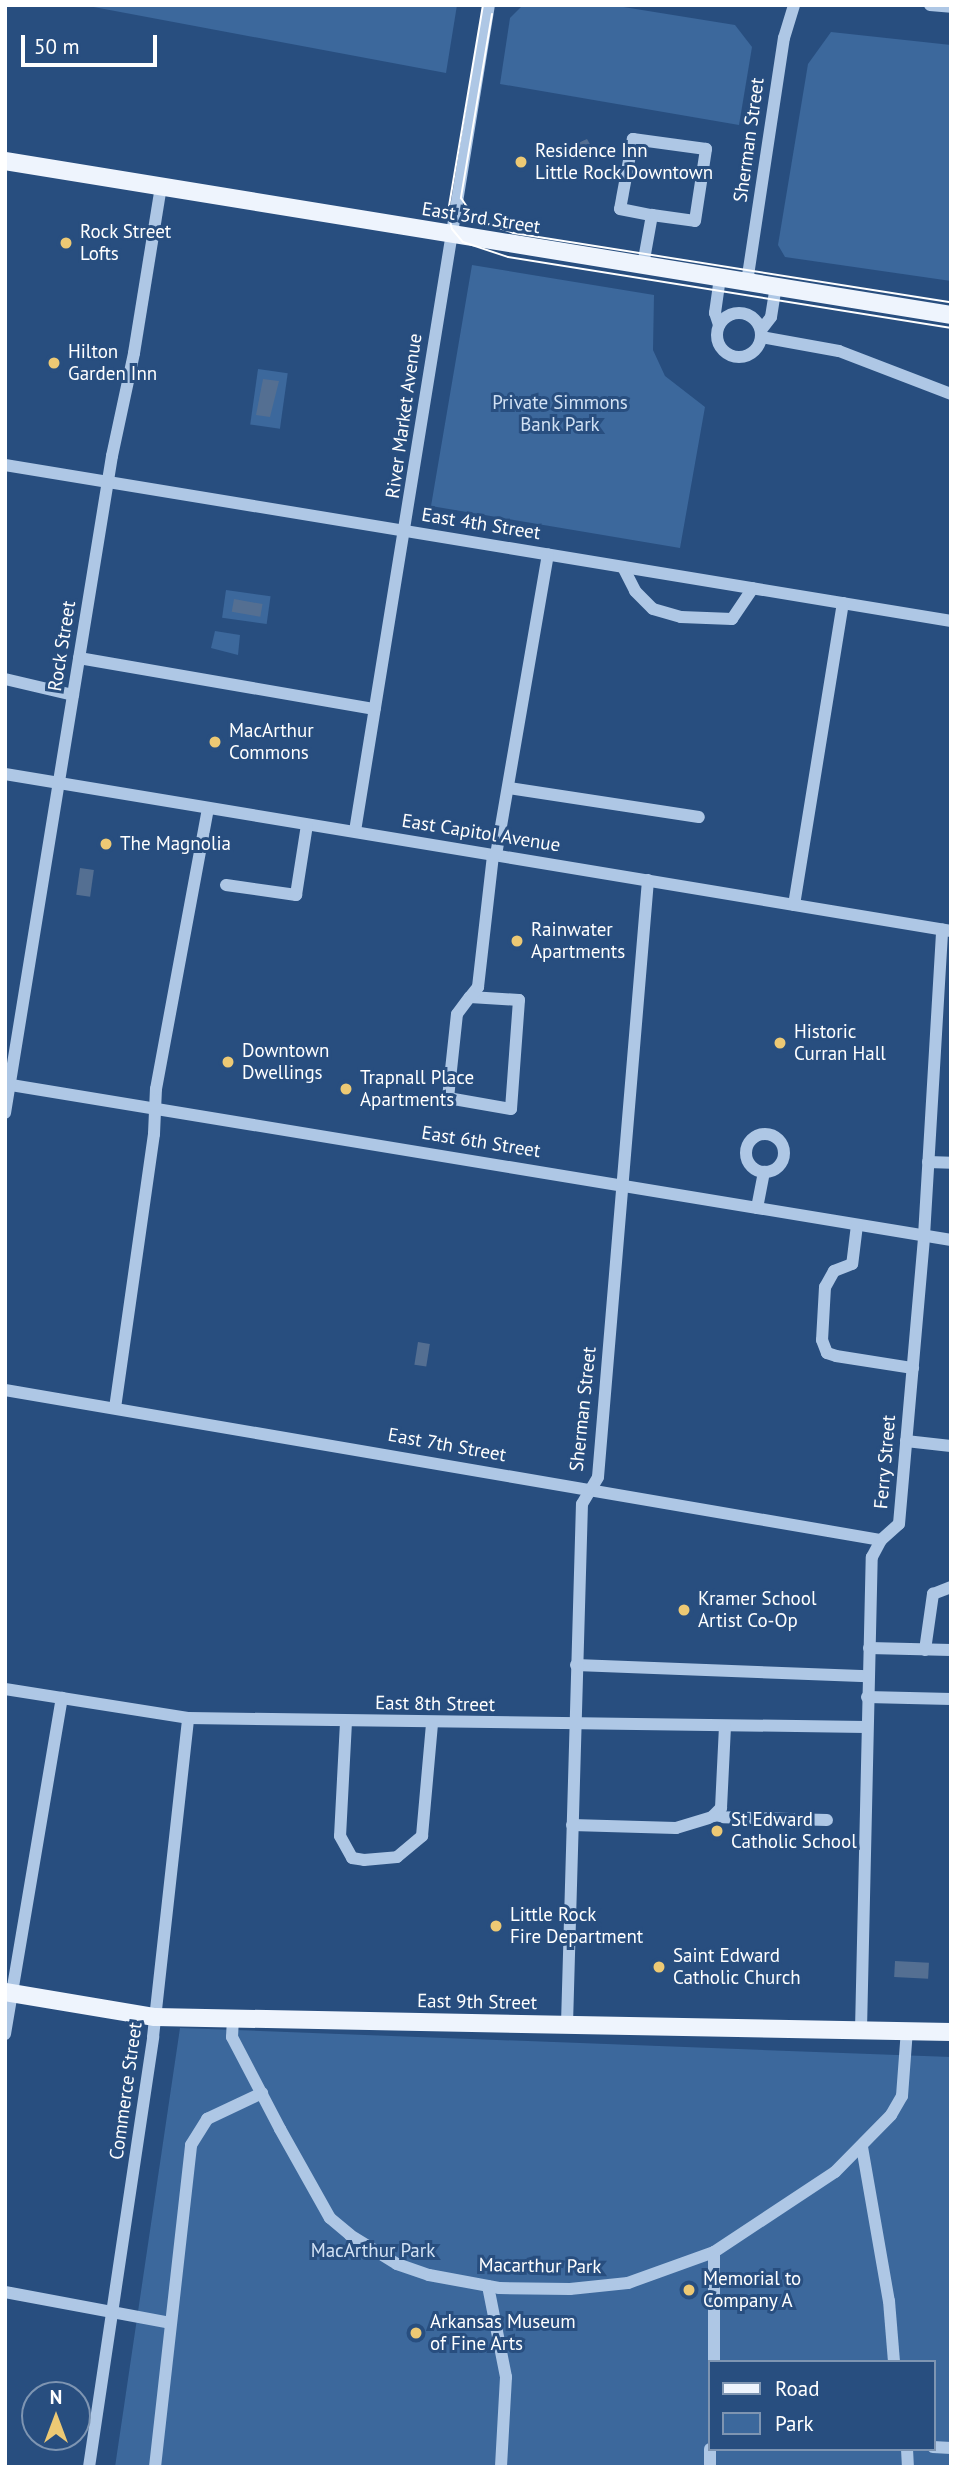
<!DOCTYPE html>
<html>
<head>
<meta charset="utf-8">
<style>
  body { margin:0 }
  #map { position:relative; width:956px; height:2472px; overflow:hidden; background:#284e7f; font-family:"PT Sans",sans-serif }
  div>[style] { position:absolute }
  .green>* { inset:0; background:#3c689c; transform-origin:0 0 }
  .water>* { inset:0; background:#546f92; transform-origin:0 0 }
  .minor>* { height:12px; margin:-6px; padding:0 6px; transform-origin:6px; border-radius:6px; background:#aec7e5 }
  .minor>.ring { margin:-6px; padding:0; box-sizing:content-box; background:none; border:12px solid #aec7e5; border-radius:50% }
  .major>* { height:18px; margin:-9px; padding:0 9px; transform-origin:9px; border-radius:9px; background:#eef4fd }
  .tram>* { height:2px; margin:-1px; padding:0 1px; transform-origin:1px; border-radius:1px; background:#fff }
  .dots>* { width:19px; height:19px; translate:-50% -50%; box-sizing:border-box; border:4px solid #284e7f; border-radius:50% }
  span { translate:-50% -50%; white-space:nowrap; text-align:center; line-height:1.15; -webkit-text-stroke:6px #284e7f; paint-order:stroke }
  .street-label { font-size:19px; color:#fff }
  .poi-label { font-size:19px; color:#fff }
  .left { translate:0 -50%; text-align:left }
  .park-label { font-size:19px; color:#d1e1f4 }
  .frame { position:absolute; inset:0; border:7px solid #fff; pointer-events:none }
  .legend { position:absolute; left:708px; top:2360px; width:228px; height:91px; box-sizing:border-box; background:#284e7f; border:2px solid #7e95b2; margin:0; padding:9px 12px; list-style:none; font-size:21px; color:#fff }
  .legend li { display:flex; align-items:center; gap:14px; height:35px }
  .legend b { width:35px; border:2px solid #7e95b2 }
  .north { position:absolute; left:21px; top:2381px; width:70px; height:70px; box-sizing:border-box; background:#284e7f; border:2px solid #7e95b2; border-radius:50%; rotate:0deg; font-size:19px; font-weight:700; line-height:28px; text-align:center; color:#fff }
  .north::after { content:''; display:block; margin:auto; width:24px; height:32px; background:#edc974; clip-path:polygon(50% 0,100% 100%,50% 72%,0 100%) }
  .scale { position:absolute; left:21px; top:35px; width:136px; height:32px; box-sizing:border-box; border:4px solid #fff; border-top:0; padding-left:9px; font-size:21px; line-height:24px; white-space:nowrap; color:#fff; -webkit-text-stroke:5px #284e7f; paint-order:stroke }
</style>
</head>
<body>
<div id="map">
  <div class="green">
    <i style="clip-path:polygon(83px 5px,457px 5px,446px 73px)"></i>
    <i style="clip-path:polygon(523px 5px,611px 5px,735px 25px,752px 47px,739px 125px,500px 84px,510px 18px)"></i>
    <i style="clip-path:polygon(831px 32px,951px 45px,951px 281px,785px 257px,778px 245px,808px 64px)"></i>
    <i style="clip-path:polygon(472px 265px,654px 295px,653px 350px,665px 376px,705px 407px,680px 548px,431px 506px)"></i>
    <i style="left:258px;top:369px;width:30px;height:56px;rotate:8deg"></i>
    <i style="left:226px;top:590px;width:45px;height:28px;rotate:8deg"></i>
    <i style="clip-path:polygon(215px 631px,240px 635px,238px 655px,211px 648px)"></i>
    <i style="clip-path:polygon(evenodd,180px 2028px,951px 2057px,951px 2467px,115px 2467px,180px 2028px,709px 2362px,933px 2362px,933px 2449px,709px 2449px,709px 2362px)"></i>
  </div>
  <div class="water">
    <i style="clip-path:polygon(587px 139px,595px 153px,575px 157px,576px 144px)"></i>
    <i style="clip-path:polygon(263px 379px,279px 381px,270px 417px,256px 415px)"></i>
    <i style="left:234px;top:599px;width:29px;height:13px;rotate:10deg"></i>
    <i style="left:80px;top:868px;width:14px;height:27px;rotate:8deg"></i>
    <i style="left:418px;top:1342px;width:12px;height:23px;rotate:9deg"></i>
    <i style="left:895px;top:1961px;width:34px;height:16px;rotate:3deg"></i>
  </div>
  <div class="minor">
    <i style="left:930px;top:5px;width:21px;rotate:5deg"></i>
    <i style="left:643px;top:265px;width:51px;rotate:-79.8deg"></i>
    <i style="left:652px;top:215px;width:43px;rotate:7.9deg"></i>
    <i style="left:695px;top:221px;width:73px;rotate:-81.3deg"></i>
    <i style="left:706px;top:149px;width:74px;rotate:-172.2deg"></i>
    <i style="left:633px;top:139px;width:71px;rotate:100.5deg"></i>
    <i style="left:620px;top:209px;width:33px;rotate:11deg"></i>
    <i style="left:747px;top:282px;width:247px;rotate:-81.4deg"></i>
    <i style="left:784px;top:38px;width:34px;rotate:-73deg"></i>
    <i class="ring" style="left:717px;top:313px;width:32px;height:32px"></i>
    <i style="left:719px;top:325px;width:13px;rotate:-108deg"></i>
    <i style="left:715px;top:313px;width:35px;rotate:-82deg"></i>
    <i style="left:761px;top:330px;width:16px;rotate:-52deg"></i>
    <i style="left:771px;top:317px;width:30px;rotate:-81deg"></i>
    <i style="left:761px;top:337px;width:79px;rotate:10.2deg"></i>
    <i style="left:839px;top:351px;width:120px;rotate:21deg"></i>
    <i style="left:5px;top:465px;width:959px;rotate:9.36deg"></i>
    <i style="left:623px;top:567px;width:27px;rotate:63deg"></i>
    <i style="left:635px;top:591px;width:25px;rotate:45deg"></i>
    <i style="left:653px;top:609px;width:29px;rotate:16deg"></i>
    <i style="left:681px;top:617px;width:51px;rotate:2.2deg"></i>
    <i style="left:732px;top:619px;width:37px;rotate:-56deg"></i>
    <i style="left:79px;top:658px;width:300px;rotate:9.8deg"></i>
    <i style="left:5px;top:679px;width:70px;rotate:13.2deg"></i>
    <i style="left:5px;top:774px;width:959px;rotate:9.42deg"></i>
    <i style="left:509px;top:788px;width:192px;rotate:8.7deg"></i>
    <i style="left:355px;top:831px;width:837px;rotate:-80.79deg"></i>
    <i style="left:496px;top:855px;width:305px;rotate:-80.2deg"></i>
    <i style="left:226px;top:885px;width:71px;rotate:8.1deg"></i>
    <i style="left:296px;top:895px;width:71px;rotate:-81.1deg"></i>
    <i style="left:794px;top:905px;width:306px;rotate:-80.8deg"></i>
    <i style="left:470px;top:997px;width:49px;rotate:3.5deg"></i>
    <i style="left:519px;top:1000px;width:109px;rotate:94.2deg"></i>
    <i style="left:511px;top:1109px;width:64px;rotate:-170.1deg"></i>
    <i style="left:448px;top:1098px;width:84px;rotate:-83.9deg"></i>
    <i style="left:457px;top:1014px;width:21px;rotate:-53deg"></i>
    <i style="left:470px;top:997px;width:13px;rotate:-51deg"></i>
    <i style="left:478px;top:987px;width:133px;rotate:-83.5deg"></i>
    <i style="left:5px;top:1084px;width:959px;rotate:9.36deg"></i>
    <i style="left:5px;top:1113px;width:666px;rotate:-80.75deg"></i>
    <i style="left:112px;top:456px;width:105px;rotate:-77.9deg"></i>
    <i style="left:134px;top:353px;width:168px;rotate:-80.8deg"></i>
    <i class="ring" style="left:746px;top:1134px;width:26px;height:26px"></i>
    <i style="left:928px;top:1162px;width:23px;rotate:2deg"></i>
    <i style="left:757px;top:1208px;width:37px;rotate:-79deg"></i>
    <i style="left:857px;top:1225px;width:39px;rotate:97deg"></i>
    <i style="left:852px;top:1264px;width:19px;rotate:159deg"></i>
    <i style="left:834px;top:1271px;width:18px;rotate:119deg"></i>
    <i style="left:825px;top:1287px;width:53px;rotate:93.2deg"></i>
    <i style="left:822px;top:1340px;width:14px;rotate:69deg"></i>
    <i style="left:827px;top:1353px;width:9px;rotate:18deg"></i>
    <i style="left:836px;top:1356px;width:78px;rotate:8.9deg"></i>
    <i style="left:5px;top:1390px;width:889px;rotate:9.72deg"></i>
    <i style="left:115px;top:1408px;width:277px;rotate:-81.9deg"></i>
    <i style="left:154px;top:1134px;width:45px;rotate:-87.5deg"></i>
    <i style="left:156px;top:1089px;width:285px;rotate:-79.5deg"></i>
    <i style="left:906px;top:1441px;width:45px;rotate:6.3deg"></i>
    <i style="left:869px;top:1648px;width:82px;rotate:1.4deg"></i>
    <i style="left:925px;top:1650px;width:57px;rotate:-81.9deg"></i>
    <i style="left:933px;top:1594px;width:19px;rotate:-21deg"></i>
    <i style="left:576px;top:1665px;width:292px;rotate:2.2deg"></i>
    <i style="left:5px;top:1689px;width:185px;rotate:9deg"></i>
    <i style="left:188px;top:1718px;width:678px;rotate:0.76deg"></i>
    <i style="left:867px;top:1697px;width:84px;rotate:1.4deg"></i>
    <i style="left:346px;top:1722px;width:114px;rotate:93deg"></i>
    <i style="left:340px;top:1836px;width:25px;rotate:61deg"></i>
    <i style="left:352px;top:1858px;width:12px;rotate:9deg"></i>
    <i style="left:364px;top:1860px;width:33px;rotate:-5deg"></i>
    <i style="left:397px;top:1857px;width:33px;rotate:-40deg"></i>
    <i style="left:422px;top:1836px;width:112px;rotate:-84.9deg"></i>
    <i style="left:712px;top:1817px;width:115px;rotate:1.5deg"></i>
    <i style="left:572px;top:1825px;width:104px;rotate:1.7deg"></i>
    <i style="left:676px;top:1828px;width:38px;rotate:-17deg"></i>
    <i style="left:712px;top:1817px;width:13px;rotate:-45deg"></i>
    <i style="left:721px;top:1808px;width:81px;rotate:-87.2deg"></i>
    <i style="left:233px;top:2018px;width:19px;rotate:93deg"></i>
    <i style="left:232px;top:2037px;width:104px;rotate:62.4deg"></i>
    <i style="left:280px;top:2129px;width:102px;rotate:60.7deg"></i>
    <i style="left:330px;top:2218px;width:26px;rotate:40deg"></i>
    <i style="left:350px;top:2235px;width:55px;rotate:31.7deg"></i>
    <i style="left:397px;top:2264px;width:34px;rotate:19deg"></i>
    <i style="left:429px;top:2275px;width:71px;rotate:10.5deg"></i>
    <i style="left:499px;top:2288px;width:71px;rotate:0.8deg"></i>
    <i style="left:570px;top:2289px;width:58px;rotate:-5.9deg"></i>
    <i style="left:628px;top:2283px;width:91px;rotate:-19.8deg"></i>
    <i style="left:714px;top:2252px;width:145px;rotate:-33.5deg"></i>
    <i style="left:835px;top:2172px;width:80px;rotate:-45.5deg"></i>
    <i style="left:891px;top:2115px;width:22px;rotate:-60deg"></i>
    <i style="left:902px;top:2096px;width:66px;rotate:-85.7deg"></i>
    <i style="left:567px;top:2024px;width:520px;rotate:-88.35deg"></i>
    <i style="left:582px;top:1504px;width:31px;rotate:-59deg"></i>
    <i style="left:598px;top:1477px;width:599px;rotate:-85.21deg"></i>
    <i style="left:861px;top:2030px;width:473px;rotate:-88.7deg"></i>
    <i style="left:872px;top:1557px;width:19px;rotate:-62deg"></i>
    <i style="left:881px;top:1540px;width:24px;rotate:-42deg"></i>
    <i style="left:899px;top:1524px;width:289px;rotate:-85deg"></i>
    <i style="left:924px;top:1236px;width:307px;rotate:-86.6deg"></i>
    <i style="left:5px;top:2034px;width:341px;rotate:-80.4deg"></i>
    <i style="left:862px;top:2147px;width:156px;rotate:80.1deg"></i>
    <i style="left:889px;top:2301px;width:61px;rotate:85.3deg"></i>
    <i style="left:488px;top:2286px;width:93px;rotate:78.8deg"></i>
    <i style="left:506px;top:2377px;width:90px;rotate:93.2deg"></i>
    <i style="left:5px;top:2292px;width:168px;rotate:10.6deg"></i>
    <i style="left:714px;top:2362px;width:110px;rotate:-90deg"></i>
    <i style="left:933px;top:2447px;width:18px;rotate:3deg"></i>
    <i style="left:710px;top:2449px;width:18px;rotate:90deg"></i>
    <i style="left:907px;top:2449px;width:18px;rotate:87deg"></i>
    <i style="left:89px;top:2467px;width:435px;rotate:-81.5deg"></i>
    <i style="left:153px;top:2037px;width:321px;rotate:-83.7deg"></i>
    <i style="left:155px;top:2467px;width:324px;rotate:-83.6deg"></i>
    <i style="left:191px;top:2145px;width:31px;rotate:-58deg"></i>
    <i style="left:207px;top:2119px;width:61px;rotate:-25.3deg"></i>
  </div>
  <div class="major">
    <i style="left:5px;top:161px;width:958px;rotate:9.25deg"></i>
    <i style="left:5px;top:1992px;width:152px;rotate:9.5deg"></i>
    <i style="left:155px;top:2017px;width:796px;rotate:1.08deg"></i>
  </div>
  <div class="tram">
    <i style="left:483px;top:5px;width:210px;rotate:99.6deg"></i>
    <i style="left:448px;top:212px;width:17px;rotate:77deg"></i>
    <i style="left:452px;top:229px;width:17px;rotate:50deg"></i>
    <i style="left:463px;top:242px;width:47px;rotate:18.4deg"></i>
    <i style="left:508px;top:257px;width:449px;rotate:9.1deg"></i>
    <i style="left:492px;top:14px;width:187px;rotate:99.6deg"></i>
    <i style="left:461px;top:198px;width:27px;rotate:56deg"></i>
    <i style="left:476px;top:220px;width:39px;rotate:19deg"></i>
    <i style="left:513px;top:233px;width:443px;rotate:9deg"></i>
  </div>
  <div class="dots">
    <i style="left:521px;top:162px;background:#edc974"></i>
    <i style="left:66px;top:243px;background:#edc974"></i>
    <i style="left:54px;top:363px;background:#edc974"></i>
    <i style="left:215px;top:742px;background:#edc974"></i>
    <i style="left:106px;top:844px;background:#edc974"></i>
    <i style="left:517px;top:941px;background:#edc974"></i>
    <i style="left:780px;top:1043px;background:#edc974"></i>
    <i style="left:228px;top:1062px;background:#edc974"></i>
    <i style="left:346px;top:1089px;background:#edc974"></i>
    <i style="left:684px;top:1610px;background:#edc974"></i>
    <i style="left:717px;top:1831px;background:#edc974"></i>
    <i style="left:496px;top:1926px;background:#edc974"></i>
    <i style="left:659px;top:1967px;background:#edc974"></i>
    <i style="left:689px;top:2290px;background:#edc974"></i>
    <i style="left:416px;top:2333px;background:#edc974"></i>
  </div>
  <div class="street-label">
    <span style="left:749px;top:140px;rotate:-82deg">Sherman Street</span>
    <span style="left:481px;top:218px;rotate:9deg">East 3rd Street</span>
    <span style="left:404px;top:416px;rotate:-82deg">River Market Avenue</span>
    <span style="left:481px;top:524px;rotate:9deg">East 4th Street</span>
    <span style="left:62px;top:646px;rotate:-81deg">Rock Street</span>
    <span style="left:481px;top:833px;rotate:9deg">East Capitol Avenue</span>
    <span style="left:481px;top:1142px;rotate:9deg">East 6th Street</span>
    <span style="left:583px;top:1409px;rotate:-84deg">Sherman Street</span>
    <span style="left:447px;top:1445px;rotate:10deg">East 7th Street</span>
    <span style="left:885px;top:1462px;rotate:-85deg">Ferry Street</span>
    <span style="left:435px;top:1704px;rotate:1deg">East 8th Street</span>
    <span style="left:477px;top:2002px;rotate:1deg">East 9th Street</span>
    <span style="left:126px;top:2091px;rotate:-82deg">Commerce Street</span>
    <span style="left:540px;top:2266px;rotate:1deg">Macarthur Park</span>
  </div>
  <div class="poi-label">
    <span class="left" style="left:535px;top:162px">Residence Inn<br>Little Rock Downtown</span>
    <span class="left" style="left:80px;top:243px">Rock Street<br>Lofts</span>
    <span class="left" style="left:68px;top:363px">Hilton<br>Garden Inn</span>
    <span class="left" style="left:229px;top:742px">MacArthur<br>Commons</span>
    <span class="left" style="left:120px;top:844px">The Magnolia</span>
    <span class="left" style="left:531px;top:941px">Rainwater<br>Apartments</span>
    <span class="left" style="left:794px;top:1043px">Historic<br>Curran Hall</span>
    <span class="left" style="left:242px;top:1062px">Downtown<br>Dwellings</span>
    <span class="left" style="left:360px;top:1089px">Trapnall Place<br>Apartments</span>
    <span class="left" style="left:698px;top:1610px">Kramer School<br>Artist Co-Op</span>
    <span class="left" style="left:731px;top:1831px">St Edward<br>Catholic School</span>
    <span class="left" style="left:510px;top:1926px">Little Rock<br>Fire Department</span>
    <span class="left" style="left:673px;top:1967px">Saint Edward<br>Catholic Church</span>
    <span class="left" style="left:703px;top:2290px">Memorial to<br>Company A</span>
    <span class="left" style="left:430px;top:2333px">Arkansas Museum<br>of Fine Arts</span>
  </div>
  <div class="park-label">
    <span style="left:560px;top:414px">Private Simmons<br>Bank Park</span>
    <span style="left:373px;top:2251px">MacArthur Park</span>
  </div>
  <div class="frame"></div>
  <ul class="legend">
  <li><b style="height:9px;background:#eef4fd"></b>Road</li>
  <li><b style="height:19px;background:#3c689c"></b>Park</li>
  </ul>
  <div class="north">N</div>
  <div class="scale">50 m</div>
</div>
</body>
</html>
